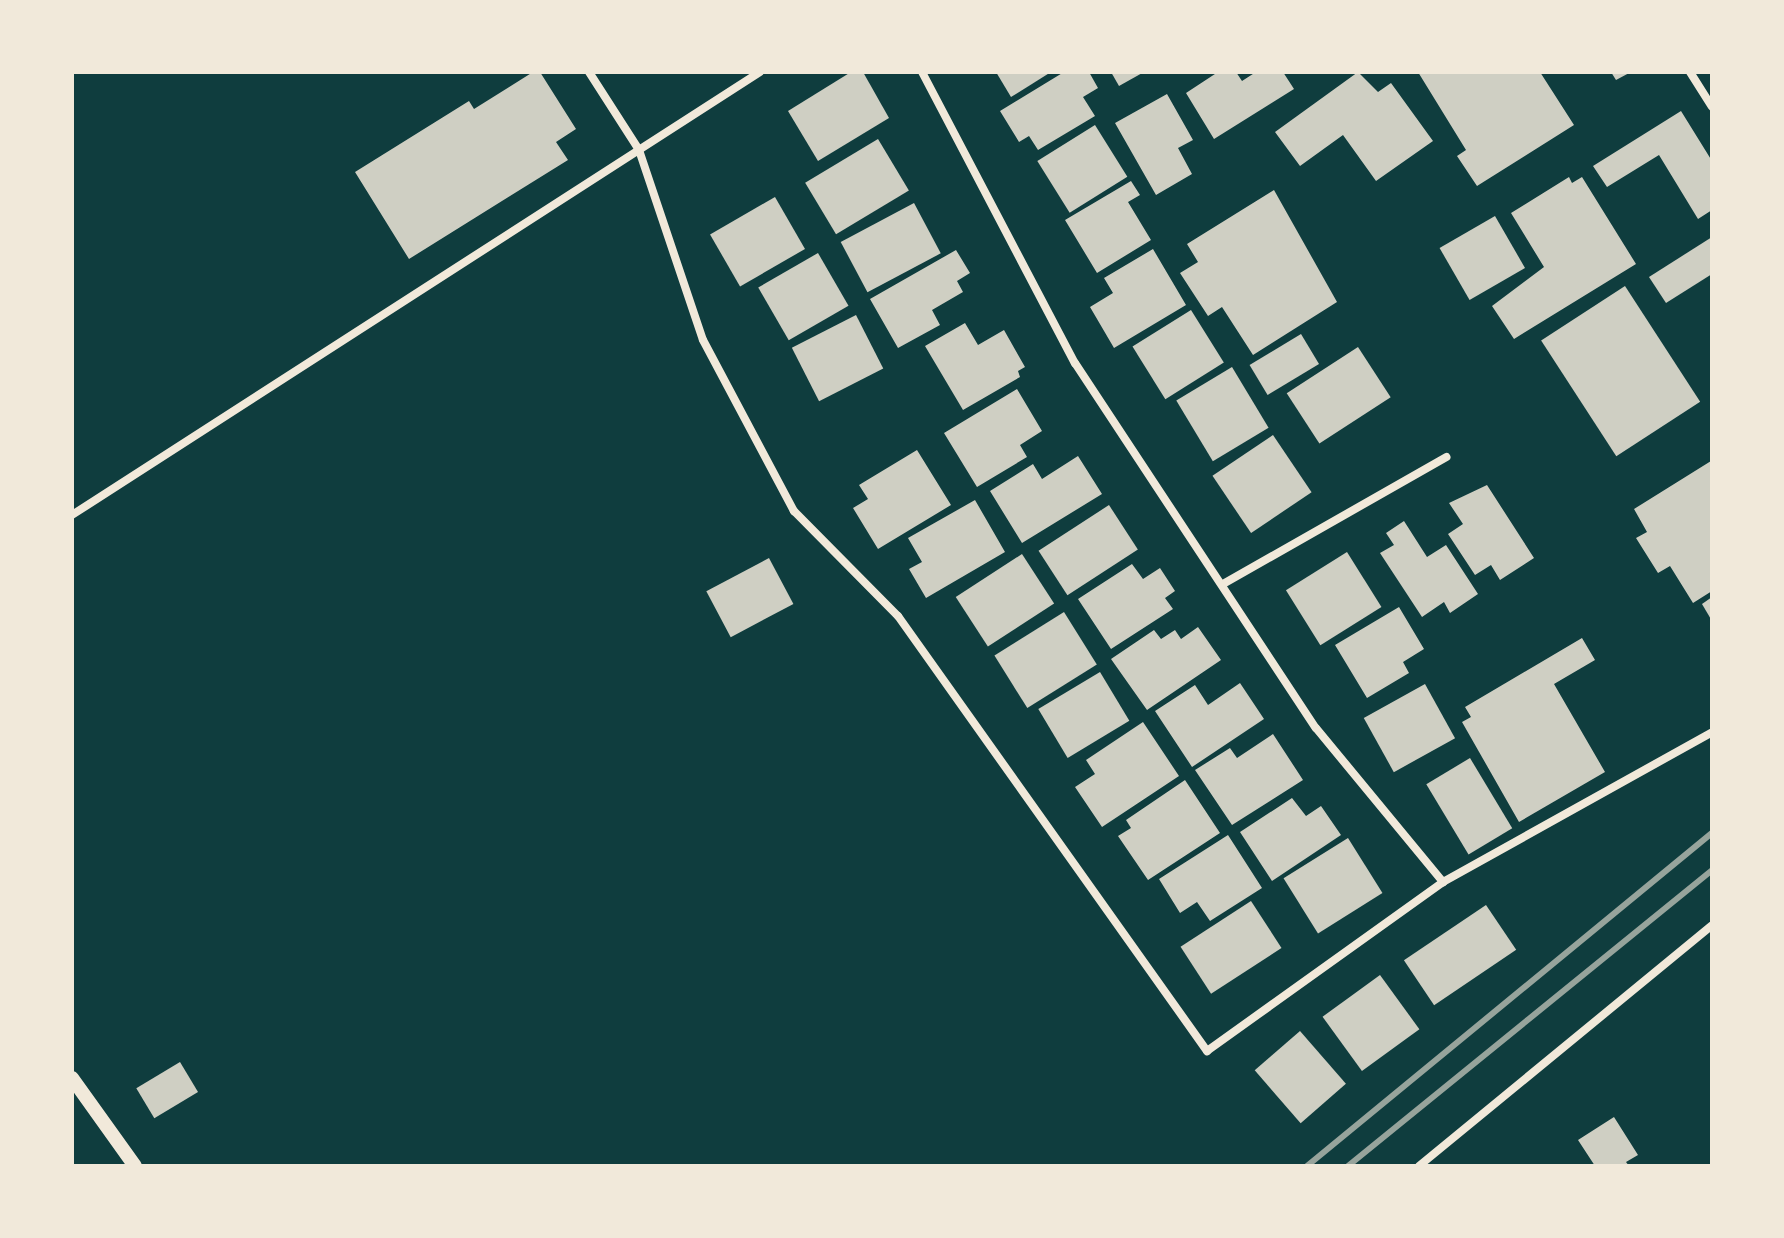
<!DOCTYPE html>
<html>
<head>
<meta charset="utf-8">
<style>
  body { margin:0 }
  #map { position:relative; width:1784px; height:1238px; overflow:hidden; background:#0f3d3e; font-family:Rubik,sans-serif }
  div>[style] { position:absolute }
  .building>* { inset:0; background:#cfcfc3; transform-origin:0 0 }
  .minor>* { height:8px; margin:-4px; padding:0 4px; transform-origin:4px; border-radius:4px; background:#f1e9da }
  .tertiary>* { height:14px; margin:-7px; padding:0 7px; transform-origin:7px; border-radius:7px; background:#f1e9da }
  .rail>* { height:6px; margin:-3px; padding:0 3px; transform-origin:3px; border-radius:3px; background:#97a49c }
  span { translate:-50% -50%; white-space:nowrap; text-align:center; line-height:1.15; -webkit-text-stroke:8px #f1e9da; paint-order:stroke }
  .frame { position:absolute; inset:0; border:74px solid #f1e9da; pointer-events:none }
</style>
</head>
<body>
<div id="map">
  <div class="building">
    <i style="clip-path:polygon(533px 72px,540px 72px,576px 129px,556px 142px,568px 160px,409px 259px,355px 172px,469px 101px,474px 109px)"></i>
    <i style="clip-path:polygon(851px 72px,863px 72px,889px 118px,818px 161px,788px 111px)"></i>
    <i style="clip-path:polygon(996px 72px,1051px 72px,1011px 97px)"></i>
    <i style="clip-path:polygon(1064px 72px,1089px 72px,1098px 88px,1083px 97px,1095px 116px,1038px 150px,1029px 136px,1019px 142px,1000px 111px)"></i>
    <i style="clip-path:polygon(1111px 72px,1144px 72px,1119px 86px)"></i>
    <i style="clip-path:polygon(1218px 72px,1236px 72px,1242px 81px,1256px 72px,1283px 72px,1294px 89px,1214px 139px,1186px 93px)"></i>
    <i style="clip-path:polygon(1358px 72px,1378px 92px,1391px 83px,1433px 141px,1376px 181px,1343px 135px,1300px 166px,1275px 132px)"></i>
    <i style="clip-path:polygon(1418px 72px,1540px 72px,1574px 125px,1477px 186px,1457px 156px,1466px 150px)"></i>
    <i style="clip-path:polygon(1611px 72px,1631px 72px,1616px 80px)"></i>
    <i style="clip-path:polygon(1167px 94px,1193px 140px,1178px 148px,1192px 174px,1156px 195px,1115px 123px)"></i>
    <i style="clip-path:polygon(1681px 111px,1712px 161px,1712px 210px,1698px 219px,1659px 155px,1607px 187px,1593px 166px)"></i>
    <i style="left:1095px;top:125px;width:61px;height:68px;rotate:58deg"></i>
    <i style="left:878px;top:139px;width:60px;height:85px;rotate:59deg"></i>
    <i style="clip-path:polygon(1569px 177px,1572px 183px,1582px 177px,1636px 264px,1514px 339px,1492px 306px,1544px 267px,1511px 213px)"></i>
    <i style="clip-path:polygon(1131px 181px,1140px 195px,1128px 202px,1151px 240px,1097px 273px,1065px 220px)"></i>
    <i style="clip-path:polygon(1274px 190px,1337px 302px,1253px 355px,1222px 307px,1208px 316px,1180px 273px,1198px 262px,1187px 244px)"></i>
    <i style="left:775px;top:197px;width:60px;height:75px;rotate:60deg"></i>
    <i style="left:914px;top:203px;width:57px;height:83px;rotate:62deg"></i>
    <i style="left:1495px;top:216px;width:60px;height:64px;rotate:60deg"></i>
    <i style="clip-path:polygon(1712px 237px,1712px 274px,1666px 303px,1649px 277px)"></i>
    <i style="clip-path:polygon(1153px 249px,1186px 305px,1114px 348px,1090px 307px,1113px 293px,1104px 278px)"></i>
    <i style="clip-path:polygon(956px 250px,970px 273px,957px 281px,963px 292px,932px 310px,940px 325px,898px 348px,870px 299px)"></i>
    <i style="left:818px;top:253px;width:61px;height:69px;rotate:60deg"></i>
    <i style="left:1625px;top:286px;width:138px;height:100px;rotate:57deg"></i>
    <i style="left:1191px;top:310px;width:62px;height:69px;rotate:58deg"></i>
    <i style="left:856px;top:315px;width:60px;height:72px;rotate:63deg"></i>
    <i style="clip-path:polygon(965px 323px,978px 345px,1004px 330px,1025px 367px,1018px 371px,1020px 377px,963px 410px,925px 346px)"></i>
    <i style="left:1301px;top:334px;width:35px;height:60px;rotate:59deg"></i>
    <i style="left:1358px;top:347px;width:60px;height:85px;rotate:57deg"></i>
    <i style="left:1232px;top:367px;width:71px;height:65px;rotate:59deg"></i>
    <i style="clip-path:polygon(1017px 389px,1042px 431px,1020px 445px,1027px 457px,977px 487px,944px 433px)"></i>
    <i style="left:1273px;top:435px;width:69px;height:73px;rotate:56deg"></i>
    <i style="clip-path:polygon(917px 450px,951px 505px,878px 549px,853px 508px,868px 499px,859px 485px)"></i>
    <i style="clip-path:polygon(1078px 456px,1102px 494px,1022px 543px,990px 491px,1033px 464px,1042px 479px)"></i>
    <i style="clip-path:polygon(1711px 461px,1712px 591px,1693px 603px,1670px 566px,1658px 573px,1636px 538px,1647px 532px,1634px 509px)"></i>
    <i style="clip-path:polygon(1487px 485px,1534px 558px,1500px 580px,1491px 565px,1475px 575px,1448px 534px,1463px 524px,1449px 503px)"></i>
    <i style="clip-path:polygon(975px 500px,1005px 552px,926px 598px,909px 569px,922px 562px,908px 538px)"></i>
    <i style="left:1109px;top:505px;width:53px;height:84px;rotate:57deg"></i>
    <i style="clip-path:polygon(1404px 521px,1427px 557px,1446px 545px,1478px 594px,1450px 613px,1444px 602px,1422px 617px,1380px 553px,1394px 545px,1386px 533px)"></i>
    <i style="left:1347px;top:552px;width:65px;height:72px;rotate:58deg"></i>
    <i style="left:1022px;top:554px;width:59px;height:79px;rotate:57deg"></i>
    <i style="left:769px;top:558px;width:52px;height:71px;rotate:62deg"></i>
    <i style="clip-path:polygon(1132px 564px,1143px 579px,1160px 568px,1175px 591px,1165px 598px,1173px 609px,1111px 649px,1078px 599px)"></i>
    <i style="clip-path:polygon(1712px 597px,1712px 621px,1702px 604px)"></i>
    <i style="clip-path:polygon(1399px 607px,1424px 649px,1403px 662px,1409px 673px,1367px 698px,1335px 645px)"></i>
    <i style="left:1064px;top:612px;width:62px;height:82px;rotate:58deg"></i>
    <i style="clip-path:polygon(1198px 627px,1221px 660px,1147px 710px,1111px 659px,1154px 630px,1161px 639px,1175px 630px,1181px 639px)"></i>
    <i style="clip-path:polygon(1582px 638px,1595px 660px,1554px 684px,1605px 772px,1519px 822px,1462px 722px,1471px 717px,1465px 707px)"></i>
    <i style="left:1100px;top:672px;width:57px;height:72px;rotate:59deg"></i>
    <i style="clip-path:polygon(1240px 683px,1264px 719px,1192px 767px,1155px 711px,1195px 685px,1208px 705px)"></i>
    <i style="left:1425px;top:684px;width:62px;height:70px;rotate:61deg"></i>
    <i style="clip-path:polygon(1143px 722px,1179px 776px,1102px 827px,1075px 787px,1095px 774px,1086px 760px)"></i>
    <i style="clip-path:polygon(1273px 734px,1303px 780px,1232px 825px,1195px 770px,1230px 748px,1237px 758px)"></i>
    <i style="left:1470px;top:758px;width:82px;height:51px;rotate:59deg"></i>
    <i style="clip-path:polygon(1185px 780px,1220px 833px,1148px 880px,1118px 836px,1131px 828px,1126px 820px)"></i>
    <i style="clip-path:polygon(1292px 798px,1306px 816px,1321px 806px,1341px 835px,1272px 881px,1240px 832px)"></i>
    <i style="clip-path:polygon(1228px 835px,1262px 888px,1210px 921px,1197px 902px,1180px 913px,1159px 879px)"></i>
    <i style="left:1348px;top:838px;width:65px;height:76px;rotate:58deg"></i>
    <i style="left:1251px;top:901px;width:56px;height:84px;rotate:57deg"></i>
    <i style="left:1486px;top:905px;width:54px;height:99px;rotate:56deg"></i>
    <i style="left:1380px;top:975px;width:67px;height:71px;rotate:54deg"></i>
    <i style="left:1300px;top:1031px;width:70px;height:60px;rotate:49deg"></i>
    <i style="left:180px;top:1062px;width:35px;height:51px;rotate:59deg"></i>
    <i style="clip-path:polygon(1614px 1117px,1638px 1155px,1626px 1162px,1629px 1166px,1595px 1166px,1578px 1140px)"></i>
  </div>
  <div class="minor">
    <i style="left:589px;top:72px;width:93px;rotate:57.3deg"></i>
    <i style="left:639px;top:150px;width:200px;rotate:71.4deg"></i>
    <i style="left:703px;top:340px;width:194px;rotate:62deg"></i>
    <i style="left:794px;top:511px;width:148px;rotate:45.3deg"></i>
    <i style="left:898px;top:616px;width:534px;rotate:54.61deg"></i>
    <i style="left:1207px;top:1051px;width:290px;rotate:-35.6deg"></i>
    <i style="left:1443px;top:882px;width:308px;rotate:-29.1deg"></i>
    <i style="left:922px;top:72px;width:329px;rotate:62.3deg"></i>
    <i style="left:1075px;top:363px;width:437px;rotate:56.6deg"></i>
    <i style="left:1316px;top:728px;width:200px;rotate:50.5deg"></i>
    <i style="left:1690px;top:72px;width:41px;rotate:57.8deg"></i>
    <i style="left:72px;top:515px;width:818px;rotate:-32.78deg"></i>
    <i style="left:1223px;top:584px;width:257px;rotate:-29.6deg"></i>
    <i style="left:1419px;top:1166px;width:379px;rotate:-39.4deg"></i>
  </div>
  <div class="tertiary">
    <i style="left:72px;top:1078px;width:108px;rotate:54.4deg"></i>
  </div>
  <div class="rail">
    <i style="left:1307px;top:1166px;width:524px;rotate:-39.43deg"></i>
    <i style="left:1348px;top:1166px;width:469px;rotate:-39.1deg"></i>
  </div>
  <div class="frame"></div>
</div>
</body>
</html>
